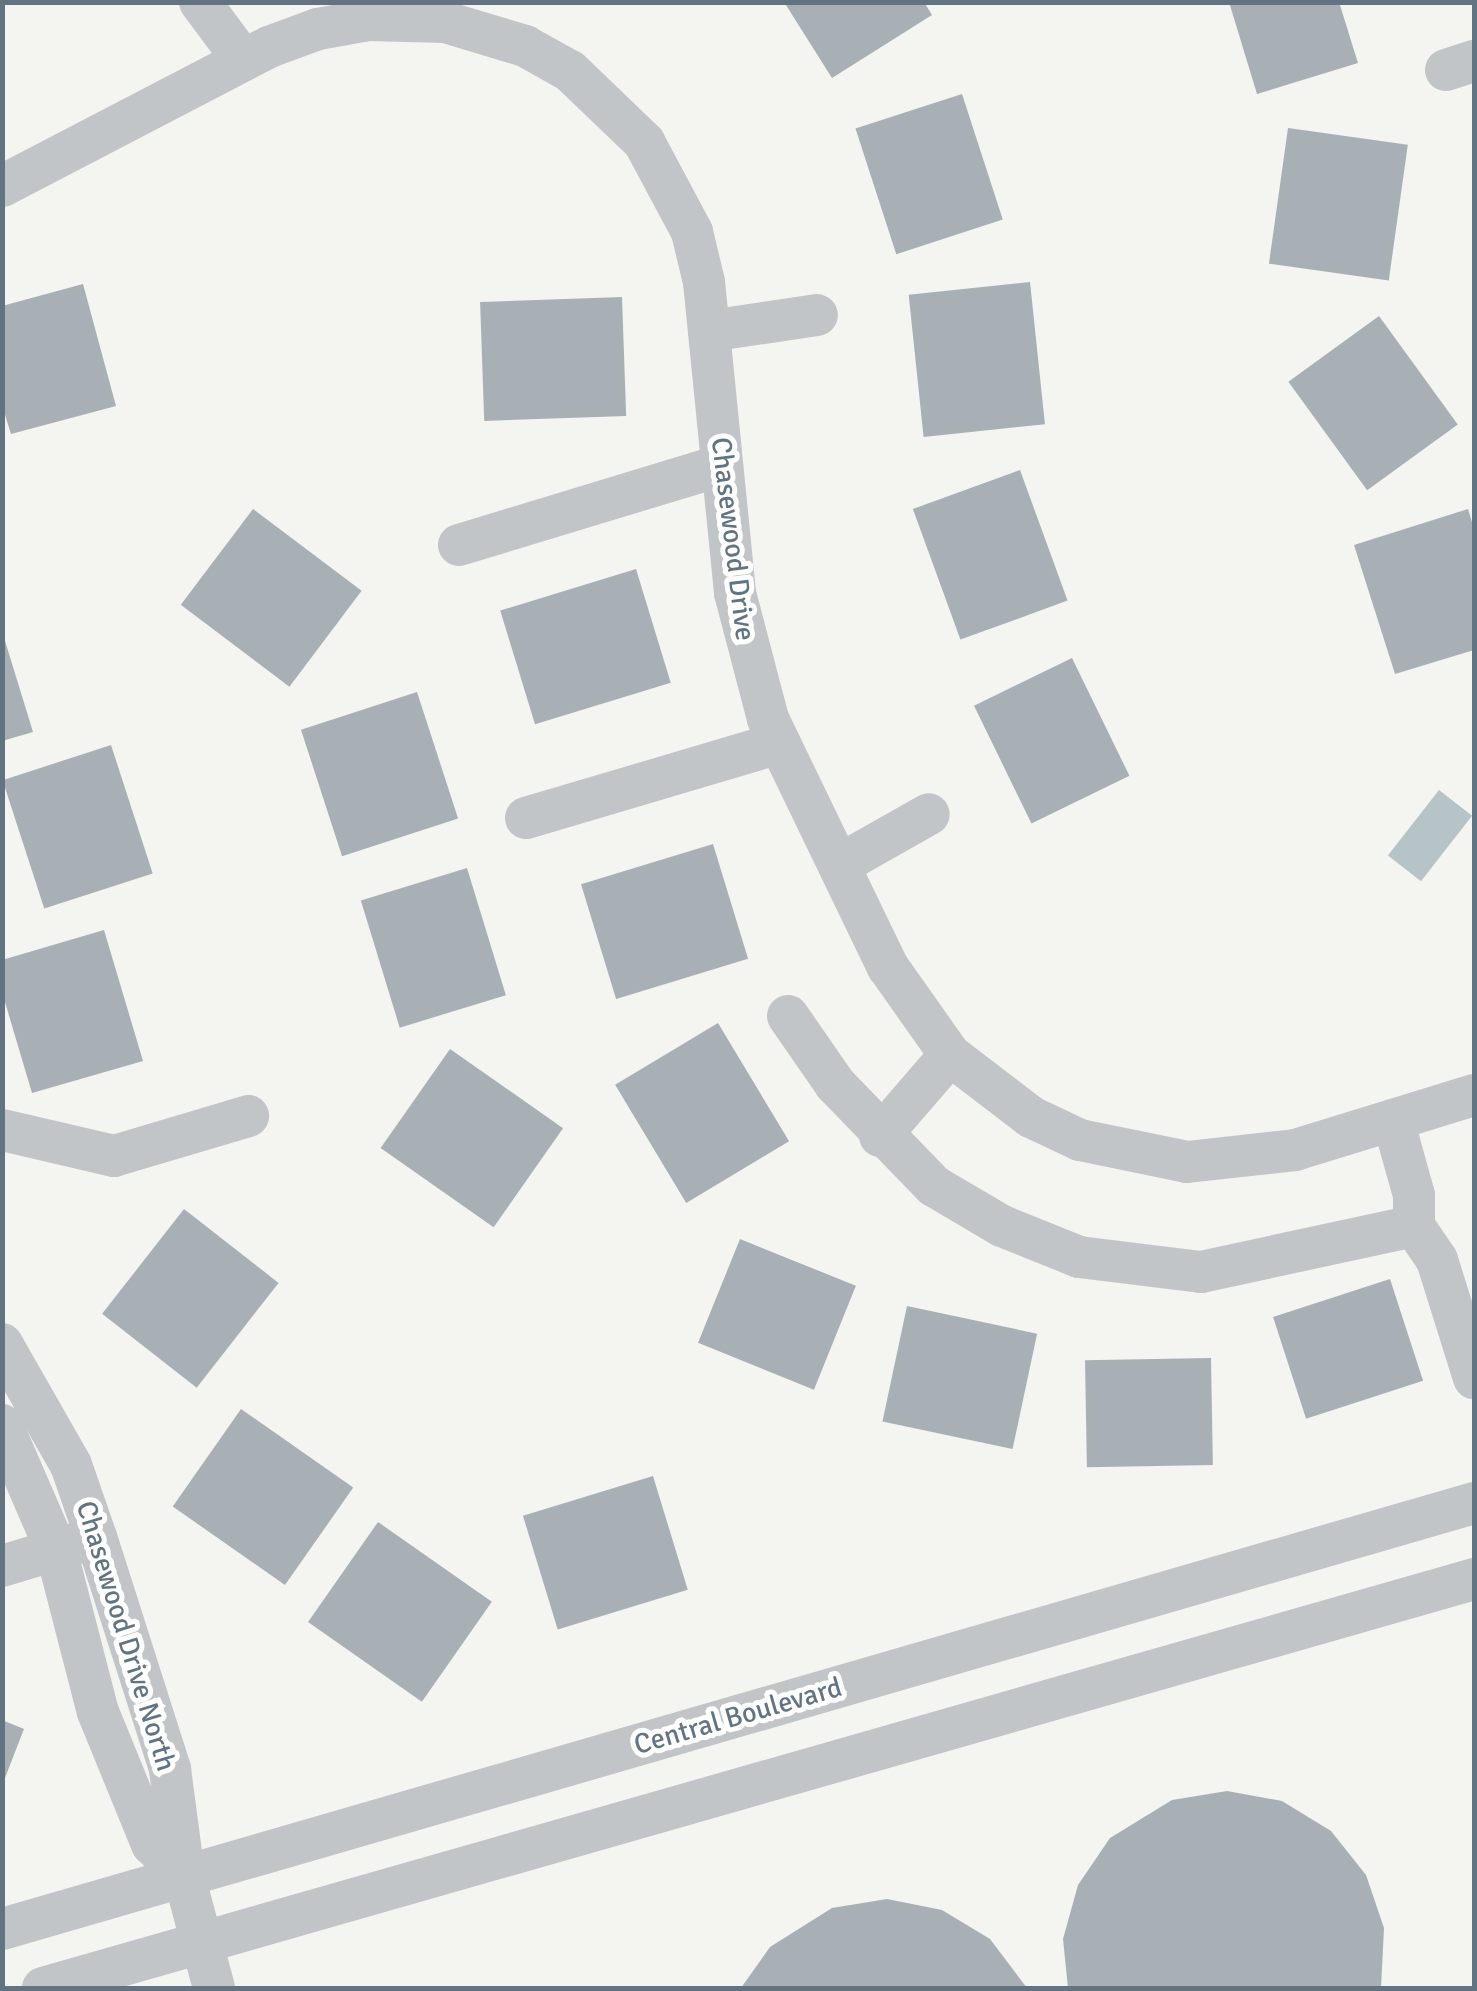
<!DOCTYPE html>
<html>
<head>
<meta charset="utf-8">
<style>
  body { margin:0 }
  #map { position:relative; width:1477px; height:1991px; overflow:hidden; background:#f4f4f0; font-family:Signika,sans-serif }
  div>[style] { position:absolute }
  .water>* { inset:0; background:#b6c4c7; transform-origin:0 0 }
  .building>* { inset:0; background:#a8b0b5; transform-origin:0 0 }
  .minor>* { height:42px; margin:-21px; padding:0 21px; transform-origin:21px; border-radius:21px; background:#c1c5c8 }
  span { translate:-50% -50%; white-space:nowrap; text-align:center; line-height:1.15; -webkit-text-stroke:10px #fff; paint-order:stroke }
  .street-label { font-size:28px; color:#627482 }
  .frame { position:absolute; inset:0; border:5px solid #627482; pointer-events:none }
</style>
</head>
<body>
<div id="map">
  <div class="water">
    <i style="left:1439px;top:790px;width:42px;height:83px;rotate:38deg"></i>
  </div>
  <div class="building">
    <i style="clip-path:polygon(784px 2px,924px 2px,932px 15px,832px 78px)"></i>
    <i style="clip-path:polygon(1229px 2px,1339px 2px,1358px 63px,1257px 94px)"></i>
    <i style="left:962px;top:94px;width:132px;height:112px;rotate:72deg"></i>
    <i style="left:1288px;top:128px;width:121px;height:137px;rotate:8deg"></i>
    <i style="left:1030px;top:282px;width:143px;height:122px;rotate:84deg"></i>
    <i style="clip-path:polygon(83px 284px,116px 406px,11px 434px,2px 405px,2px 306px)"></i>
    <i style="left:622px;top:297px;width:119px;height:142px;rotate:88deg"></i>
    <i style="left:1379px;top:316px;width:134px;height:112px;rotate:54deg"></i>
    <i style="left:1020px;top:470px;width:139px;height:114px;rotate:70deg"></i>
    <i style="left:253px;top:509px;width:136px;height:120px;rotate:37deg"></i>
    <i style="clip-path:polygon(1468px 509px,1474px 529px,1474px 650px,1395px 674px,1354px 545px)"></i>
    <i style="left:636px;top:569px;width:119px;height:142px;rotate:73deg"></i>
    <i style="clip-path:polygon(2px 631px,33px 732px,2px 741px)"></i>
    <i style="left:1072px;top:658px;width:131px;height:109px;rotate:64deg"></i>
    <i style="left:417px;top:692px;width:133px;height:122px;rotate:72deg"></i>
    <i style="left:111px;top:745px;width:135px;height:114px;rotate:72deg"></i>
    <i style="left:713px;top:844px;width:120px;height:138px;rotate:73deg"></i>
    <i style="left:467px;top:868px;width:133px;height:111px;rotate:73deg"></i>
    <i style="clip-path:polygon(104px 930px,143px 1061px,32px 1093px,2px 992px,2px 960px)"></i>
    <i style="left:718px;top:1023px;width:138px;height:120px;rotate:59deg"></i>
    <i style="left:450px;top:1049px;width:138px;height:121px;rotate:35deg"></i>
    <i style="left:184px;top:1209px;width:120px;height:133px;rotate:38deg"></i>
    <i style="left:740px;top:1239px;width:125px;height:112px;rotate:22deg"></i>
    <i style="left:1390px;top:1279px;width:107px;height:123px;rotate:72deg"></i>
    <i style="left:907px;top:1306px;width:133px;height:118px;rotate:12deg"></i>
    <i style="left:1211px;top:1358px;width:107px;height:126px;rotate:89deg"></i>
    <i style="left:241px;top:1409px;width:137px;height:119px;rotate:35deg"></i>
    <i style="left:653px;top:1476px;width:119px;height:136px;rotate:73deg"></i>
    <i style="left:378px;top:1522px;width:139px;height:122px;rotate:35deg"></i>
    <i style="clip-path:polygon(2px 1720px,24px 1729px,3px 1783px,2px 1783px)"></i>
    <i style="clip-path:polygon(1227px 1791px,1282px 1801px,1331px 1831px,1366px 1875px,1384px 1928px,1381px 1988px,1068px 1988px,1063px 1939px,1078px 1885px,1110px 1838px,1172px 1800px)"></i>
    <i style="clip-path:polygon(887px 1899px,942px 1910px,990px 1939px,1027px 1988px,741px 1988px,770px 1947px,832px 1908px)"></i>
  </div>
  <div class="minor">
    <i style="left:200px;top:2px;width:72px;rotate:53.4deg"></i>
    <i style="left:1446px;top:70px;width:29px;rotate:-18deg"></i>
    <i style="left:2px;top:186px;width:301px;rotate:-27.5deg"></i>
    <i style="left:269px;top:47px;width:52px;rotate:-20.2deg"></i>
    <i style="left:318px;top:29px;width:51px;rotate:-10.2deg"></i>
    <i style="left:368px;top:20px;width:77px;rotate:1.5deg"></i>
    <i style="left:445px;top:22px;width:84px;rotate:16.7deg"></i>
    <i style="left:525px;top:46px;width:51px;rotate:29.1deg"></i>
    <i style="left:570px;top:71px;width:103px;rotate:43.8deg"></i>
    <i style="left:644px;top:142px;width:102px;rotate:61.9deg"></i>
    <i style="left:692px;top:232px;width:51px;rotate:76.5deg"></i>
    <i style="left:704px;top:282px;width:313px;rotate:84.3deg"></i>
    <i style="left:735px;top:593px;width:130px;rotate:75.3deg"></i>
    <i style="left:768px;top:719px;width:276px;rotate:64.2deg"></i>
    <i style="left:888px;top:967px;width:108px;rotate:54.8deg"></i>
    <i style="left:950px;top:1055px;width:102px;rotate:37.4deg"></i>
    <i style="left:1031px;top:1117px;width:54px;rotate:25.1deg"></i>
    <i style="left:1080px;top:1140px;width:109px;rotate:11.6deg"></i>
    <i style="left:1187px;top:1162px;width:109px;rotate:-6.3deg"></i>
    <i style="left:1295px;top:1150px;width:187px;rotate:-17.1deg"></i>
    <i style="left:709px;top:331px;width:109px;rotate:-8.4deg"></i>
    <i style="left:459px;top:545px;width:275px;rotate:-16.9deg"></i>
    <i style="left:526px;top:818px;width:264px;rotate:-16.5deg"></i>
    <i style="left:839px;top:865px;width:103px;rotate:-29.5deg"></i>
    <i style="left:788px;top:1016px;width:83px;rotate:55.3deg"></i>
    <i style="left:835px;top:1084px;width:142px;rotate:45.9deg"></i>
    <i style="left:934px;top:1186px;width:79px;rotate:30.5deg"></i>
    <i style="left:1002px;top:1226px;width:83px;rotate:21.9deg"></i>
    <i style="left:1079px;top:1257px;width:123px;rotate:7deg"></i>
    <i style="left:1201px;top:1272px;width:218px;rotate:-12.2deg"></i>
    <i style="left:1414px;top:1226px;width:41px;rotate:55.9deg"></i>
    <i style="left:1437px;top:1260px;width:124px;rotate:72.6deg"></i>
    <i style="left:1393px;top:1120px;width:78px;rotate:74.4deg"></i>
    <i style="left:1414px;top:1195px;width:31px;rotate:90deg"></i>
    <i style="left:2px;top:1130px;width:115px;rotate:13.1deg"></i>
    <i style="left:114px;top:1156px;width:140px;rotate:-16.6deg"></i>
    <i style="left:880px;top:1136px;width:107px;rotate:-49.2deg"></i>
    <i style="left:2px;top:1344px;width:139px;rotate:60.3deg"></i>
    <i style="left:71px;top:1465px;width:76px;rotate:70.9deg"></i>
    <i style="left:96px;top:1537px;width:244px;rotate:72.3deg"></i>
    <i style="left:170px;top:1769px;width:108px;rotate:82.5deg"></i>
    <i style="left:184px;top:1876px;width:116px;rotate:75deg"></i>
    <i style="left:2px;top:1425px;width:136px;rotate:66.6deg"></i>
    <i style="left:56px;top:1550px;width:167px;rotate:75.5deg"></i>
    <i style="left:98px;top:1712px;width:143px;rotate:67.8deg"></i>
    <i style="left:152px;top:1844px;width:45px;rotate:45deg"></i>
    <i style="left:2px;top:1566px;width:83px;rotate:-16.9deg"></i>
    <i style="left:2px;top:1929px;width:1532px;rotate:-16.14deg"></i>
    <i style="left:43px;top:1988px;width:1488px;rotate:-15.95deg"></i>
  </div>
  <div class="street-label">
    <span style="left:733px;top:539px;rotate:83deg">Chasewood Drive</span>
    <span style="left:126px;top:1636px;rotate:73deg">Chasewood Drive North</span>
    <span style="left:738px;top:1716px;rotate:-16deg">Central Boulevard</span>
  </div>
  <div class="frame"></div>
</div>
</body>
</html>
